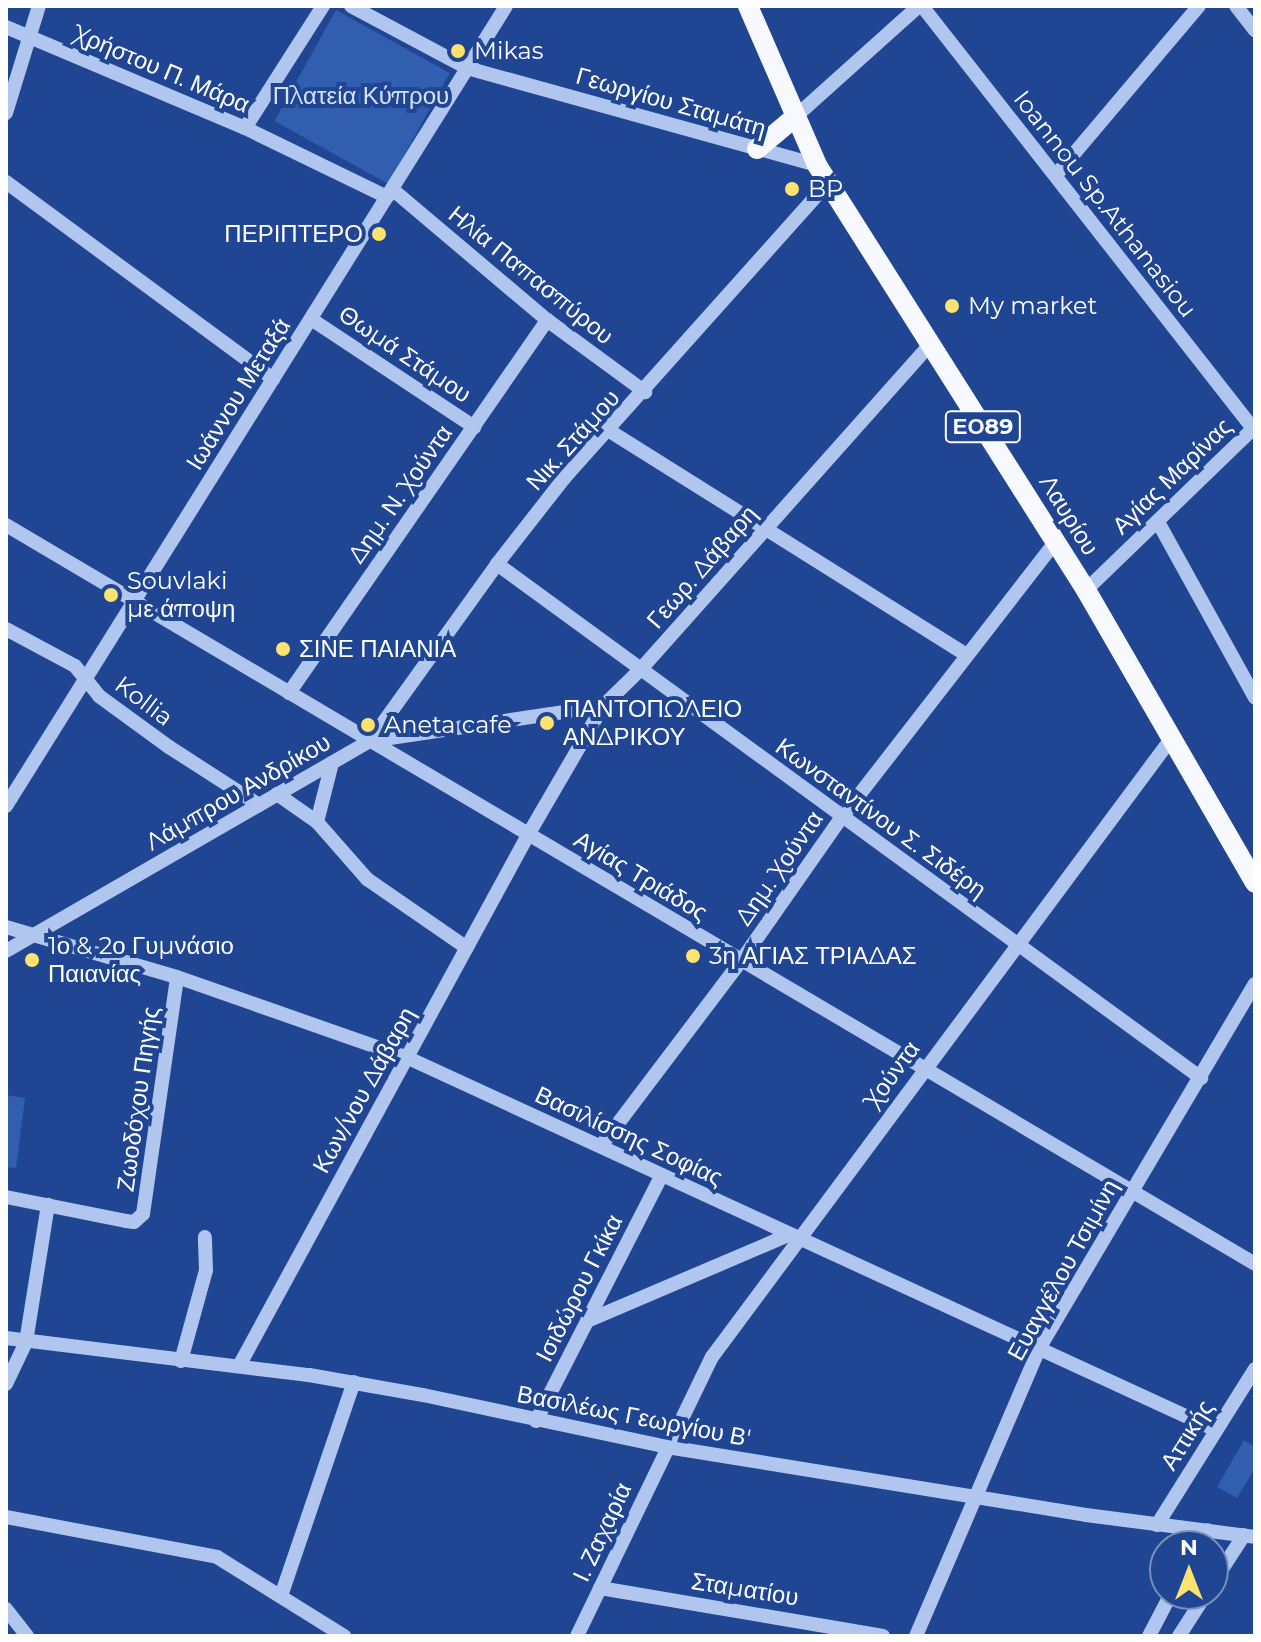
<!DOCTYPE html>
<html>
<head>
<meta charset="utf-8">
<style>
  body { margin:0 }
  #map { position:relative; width:1261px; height:1642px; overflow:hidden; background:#1f4593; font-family:Montserrat,sans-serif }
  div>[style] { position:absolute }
  .green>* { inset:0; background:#325eb0; transform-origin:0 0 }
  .minor>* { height:14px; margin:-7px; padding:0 7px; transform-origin:7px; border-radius:7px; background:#b0c6ee }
  .major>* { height:20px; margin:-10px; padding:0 10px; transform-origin:10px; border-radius:10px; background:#f7f9ff }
  .dots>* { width:22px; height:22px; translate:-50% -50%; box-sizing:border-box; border:4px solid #1f4593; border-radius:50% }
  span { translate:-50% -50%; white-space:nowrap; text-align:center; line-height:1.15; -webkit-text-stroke:8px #1f4593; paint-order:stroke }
  .shield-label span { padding:2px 6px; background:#1f4593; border:2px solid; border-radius:6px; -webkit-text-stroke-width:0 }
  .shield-label { font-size:22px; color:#fff; font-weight:700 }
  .poi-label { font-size:24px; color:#fff }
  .left { translate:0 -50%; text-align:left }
  .right { translate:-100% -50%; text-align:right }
  .street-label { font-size:24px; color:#fff }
  .park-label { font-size:24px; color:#d6e3fa }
  .frame { position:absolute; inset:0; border:8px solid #fff; pointer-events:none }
  .north { position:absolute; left:1149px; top:1530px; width:80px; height:80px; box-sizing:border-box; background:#1f4593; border:2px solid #798fbe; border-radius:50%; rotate:0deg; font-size:22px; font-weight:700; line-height:32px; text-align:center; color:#fff }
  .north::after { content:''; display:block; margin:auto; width:28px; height:36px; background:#fce370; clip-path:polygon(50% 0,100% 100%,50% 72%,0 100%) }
</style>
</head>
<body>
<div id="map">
  <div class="green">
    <i style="left:336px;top:10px;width:130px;height:127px;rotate:29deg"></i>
    <i style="clip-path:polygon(6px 1095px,25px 1098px,16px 1168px,6px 1167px)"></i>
    <i style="clip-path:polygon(1244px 1440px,1255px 1447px,1255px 1468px,1237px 1498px,1217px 1487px)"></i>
  </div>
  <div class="minor">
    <i style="left:351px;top:6px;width:132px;rotate:28.1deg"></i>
    <i style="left:467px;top:68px;width:363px;rotate:15.5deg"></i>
    <i style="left:922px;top:6px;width:540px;rotate:51.92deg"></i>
    <i style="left:1236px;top:6px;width:31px;rotate:52deg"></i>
    <i style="left:6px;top:27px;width:259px;rotate:22.9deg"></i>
    <i style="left:245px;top:128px;width:158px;rotate:25.9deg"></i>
    <i style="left:6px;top:113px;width:112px;rotate:-72.9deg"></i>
    <i style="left:794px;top:118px;width:168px;rotate:-41.9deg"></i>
    <i style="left:245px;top:128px;width:145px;rotate:-57.4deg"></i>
    <i style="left:1056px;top:175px;width:221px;rotate:-49.8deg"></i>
    <i style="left:6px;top:182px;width:332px;rotate:36.4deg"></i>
    <i style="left:392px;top:189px;width:203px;rotate:40.2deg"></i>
    <i style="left:547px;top:320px;width:122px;rotate:36.3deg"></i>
    <i style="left:311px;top:319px;width:196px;rotate:33.5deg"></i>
    <i style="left:608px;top:430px;width:421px;rotate:32.1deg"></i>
    <i style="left:1158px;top:522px;width:201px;rotate:61.1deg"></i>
    <i style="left:6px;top:525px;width:1451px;rotate:30.61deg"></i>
    <i style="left:497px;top:564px;width:872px;rotate:36.13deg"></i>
    <i style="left:1086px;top:590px;width:235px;rotate:-44deg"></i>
    <i style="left:6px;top:629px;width:78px;rotate:28.2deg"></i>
    <i style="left:75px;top:666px;width:38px;rotate:51deg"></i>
    <i style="left:99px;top:696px;width:87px;rotate:36.1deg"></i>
    <i style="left:169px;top:747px;width:107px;rotate:32.8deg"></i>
    <i style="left:289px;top:693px;width:454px;rotate:-55.3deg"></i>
    <i style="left:370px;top:741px;width:218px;rotate:-54.3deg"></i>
    <i style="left:497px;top:564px;width:110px;rotate:-52deg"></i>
    <i style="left:565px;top:477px;width:394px;rotate:-48.2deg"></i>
    <i style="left:277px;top:794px;width:49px;rotate:35deg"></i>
    <i style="left:317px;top:822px;width:76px;rotate:48.7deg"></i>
    <i style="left:367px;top:879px;width:121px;rotate:34.6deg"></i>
    <i style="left:6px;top:806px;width:943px;rotate:-57.99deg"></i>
    <i style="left:317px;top:822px;width:61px;rotate:-75.7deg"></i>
    <i style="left:6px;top:927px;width:178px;rotate:16.3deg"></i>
    <i style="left:177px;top:977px;width:243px;rotate:19.3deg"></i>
    <i style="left:406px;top:1057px;width:892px;rotate:24.73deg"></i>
    <i style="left:6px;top:951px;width:420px;rotate:-30deg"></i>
    <i style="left:370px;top:741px;width:236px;rotate:-8.5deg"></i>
    <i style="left:601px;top:1146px;width:232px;rotate:-52.9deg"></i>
    <i style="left:741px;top:961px;width:176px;rotate:-55deg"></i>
    <i style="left:842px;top:817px;width:348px;rotate:-52.2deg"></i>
    <i style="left:6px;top:1197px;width:122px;rotate:11.3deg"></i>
    <i style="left:126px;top:1221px;width:8px;rotate:7deg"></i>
    <i style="left:134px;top:1222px;width:12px;rotate:-42deg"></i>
    <i style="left:143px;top:1214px;width:239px;rotate:-81.8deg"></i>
    <i style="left:587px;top:1321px;width:220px;rotate:-23.1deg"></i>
    <i style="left:6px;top:1338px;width:305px;rotate:7deg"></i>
    <i style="left:309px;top:1375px;width:116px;rotate:10deg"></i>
    <i style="left:423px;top:1395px;width:249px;rotate:12deg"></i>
    <i style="left:667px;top:1447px;width:424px;rotate:9.2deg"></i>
    <i style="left:1086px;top:1515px;width:170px;rotate:7.4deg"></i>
    <i style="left:181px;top:1361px;width:94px;rotate:-74.6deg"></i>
    <i style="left:206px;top:1270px;width:33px;rotate:-92deg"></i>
    <i style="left:239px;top:1366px;width:605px;rotate:-61.44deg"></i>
    <i style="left:528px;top:835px;width:149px;rotate:-59.8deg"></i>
    <i style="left:603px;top:706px;width:53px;rotate:-44.2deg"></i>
    <i style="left:641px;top:669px;width:436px;rotate:-48.3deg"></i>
    <i style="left:6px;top:1384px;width:47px;rotate:-64.5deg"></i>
    <i style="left:26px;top:1342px;width:139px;rotate:-80.9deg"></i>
    <i style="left:536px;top:1421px;width:276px;rotate:-62.9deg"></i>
    <i style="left:6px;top:1517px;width:215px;rotate:10.7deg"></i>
    <i style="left:217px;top:1557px;width:150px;rotate:31.9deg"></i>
    <i style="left:1157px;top:1525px;width:184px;rotate:-57.9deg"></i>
    <i style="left:1199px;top:1546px;width:18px;rotate:-61deg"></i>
    <i style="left:1213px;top:1583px;width:57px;rotate:-57.1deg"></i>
    <i style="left:600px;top:1588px;width:287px;rotate:9.6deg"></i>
    <i style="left:281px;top:1596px;width:226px;rotate:-71.2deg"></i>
    <i style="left:6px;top:1609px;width:34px;rotate:52deg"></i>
    <i style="left:577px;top:1636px;width:310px;rotate:-64.2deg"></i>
    <i style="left:712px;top:1357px;width:770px;rotate:-53.4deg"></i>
    <i style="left:916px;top:1636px;width:314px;rotate:-66.8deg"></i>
    <i style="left:1040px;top:1347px;width:422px;rotate:-59.4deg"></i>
    <i style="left:1149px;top:1636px;width:47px;rotate:-62.4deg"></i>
    <i style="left:1179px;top:1636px;width:50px;rotate:-57.3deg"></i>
  </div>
  <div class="major">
    <i style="left:748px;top:6px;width:173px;rotate:66.5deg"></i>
    <i style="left:817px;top:165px;width:503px;rotate:57.67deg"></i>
    <i style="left:1086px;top:590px;width:338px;rotate:60deg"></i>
    <i style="left:757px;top:149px;width:48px;rotate:-40deg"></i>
  </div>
  <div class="dots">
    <i style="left:458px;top:51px;background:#fce370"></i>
    <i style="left:792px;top:189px;background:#fce370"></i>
    <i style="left:379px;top:234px;background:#fce370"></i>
    <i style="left:952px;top:306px;background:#fce370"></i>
    <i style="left:111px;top:595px;background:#fce370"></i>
    <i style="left:283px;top:649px;background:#fce370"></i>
    <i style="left:547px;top:723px;background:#fce370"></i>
    <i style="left:368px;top:725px;background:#fce370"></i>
    <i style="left:693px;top:956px;background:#fce370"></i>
    <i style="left:32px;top:960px;background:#fce370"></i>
  </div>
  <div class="shield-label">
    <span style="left:983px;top:427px">ΕΟ89</span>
  </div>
  <div class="poi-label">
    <span class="left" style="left:474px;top:51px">Mikas</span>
    <span class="left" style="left:808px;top:189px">BP</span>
    <span class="right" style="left:363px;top:234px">ΠΕΡΙΠΤΕΡΟ</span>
    <span class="left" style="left:968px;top:306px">My market</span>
    <span class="left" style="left:127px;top:595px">Souvlaki<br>με άποψη</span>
    <span class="left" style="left:299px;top:649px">ΣΙΝΕ ΠΑΙΑΝΙΑ</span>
    <span class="left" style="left:563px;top:723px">ΠΑΝΤΟΠΩΛΕΙΟ<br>ΑΝΔΡΙΚΟΥ</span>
    <span class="left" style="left:384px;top:725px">Aneta cafe</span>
    <span class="left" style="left:48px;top:960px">1ο &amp; 2ο Γυμνάσιο<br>Παιανίας</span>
    <span class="left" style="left:709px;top:956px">3η ΑΓΙΑΣ ΤΡΙΑΔΑΣ</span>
  </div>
  <div class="street-label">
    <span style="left:162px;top:69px;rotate:23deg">Χρήστου Π. Μάρα</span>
    <span style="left:671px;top:102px;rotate:16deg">Γεωργίου Σταμάτη</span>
    <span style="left:1105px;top:204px;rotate:52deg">Ioannou Sp.Athanasiou</span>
    <span style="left:531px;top:275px;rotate:39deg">Ηλία Παπασπύρου</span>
    <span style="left:405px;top:354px;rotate:34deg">Θωμά Στάμου</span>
    <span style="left:238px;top:394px;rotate:-58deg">Ιωάννου Μεταξά</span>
    <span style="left:573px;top:440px;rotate:-48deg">Νικ. Στάμου</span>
    <span style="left:1172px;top:476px;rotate:-44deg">Αγίας Μαρίνας</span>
    <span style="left:400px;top:494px;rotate:-55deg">Δημ. Ν. Χούντα</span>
    <span style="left:1069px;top:515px;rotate:58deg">Λαυρίου</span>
    <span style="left:702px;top:567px;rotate:-49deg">Γεωρ. Δάβαρη</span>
    <span style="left:144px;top:701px;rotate:37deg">Kollia</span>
    <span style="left:238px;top:792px;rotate:-30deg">Λάμπρου Ανδρίκου</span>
    <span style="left:881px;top:818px;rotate:36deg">Κωνσταντίνου Σ. Σιδέρη</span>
    <span style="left:779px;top:868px;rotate:-55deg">Δημ. Χούντα</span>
    <span style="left:641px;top:876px;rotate:31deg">Αγίας Τριάδος</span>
    <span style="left:892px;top:1074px;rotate:-54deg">Χούντα</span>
    <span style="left:364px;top:1090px;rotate:-61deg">Κων/νου Δάβαρη</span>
    <span style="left:138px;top:1099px;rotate:-82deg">Ζωοδόχου Πηγής</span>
    <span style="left:629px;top:1136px;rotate:25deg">Βασιλίσσης Σοφίας</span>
    <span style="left:1063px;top:1270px;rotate:-61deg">Ευαγγέλου Τσιμίνη</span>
    <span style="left:579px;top:1288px;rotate:-63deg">Ισιδώρου Γκίκα</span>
    <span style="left:634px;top:1416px;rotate:11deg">Βασιλέως Γεωργίου Β'</span>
    <span style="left:1187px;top:1435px;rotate:-58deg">Αττικής</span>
    <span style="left:602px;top:1532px;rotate:-65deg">Ι. Ζαχαρία</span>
    <span style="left:745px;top:1589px;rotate:9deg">Σταματίου</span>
  </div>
  <div class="park-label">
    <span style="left:361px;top:96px">Πλατεία Κύπρου</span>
  </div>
  <div class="frame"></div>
  <div class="north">N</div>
</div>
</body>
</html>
